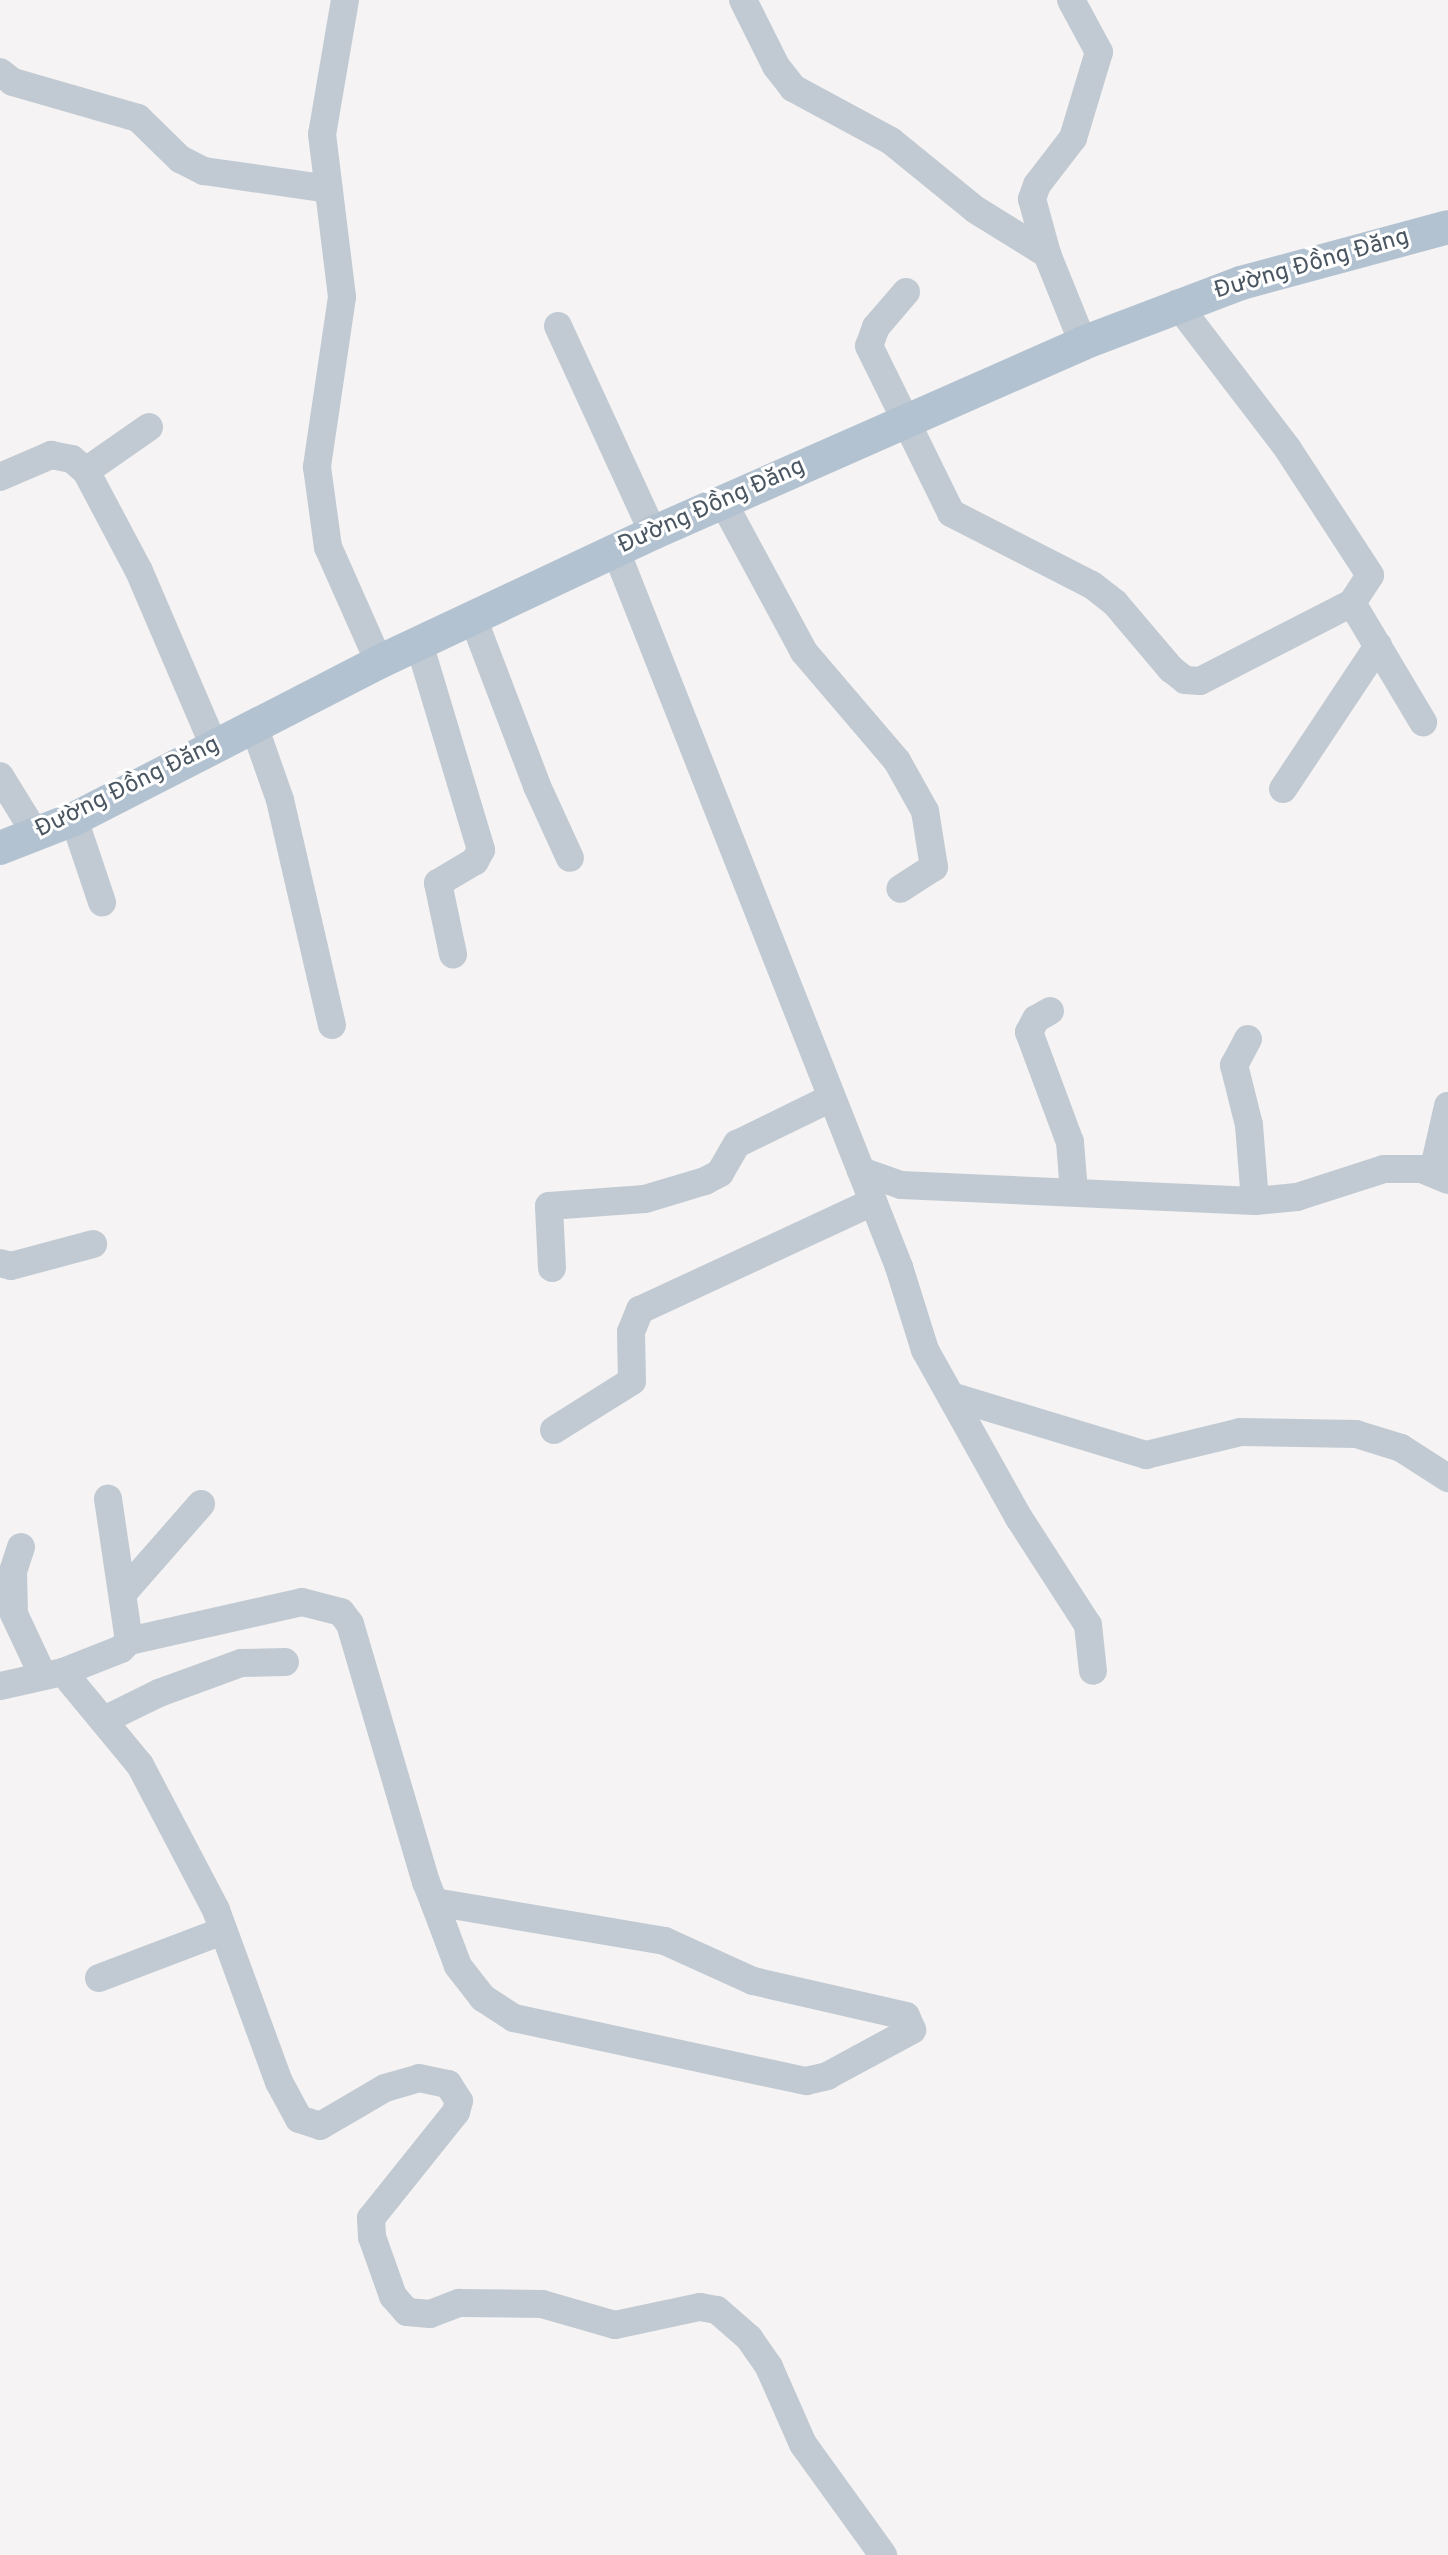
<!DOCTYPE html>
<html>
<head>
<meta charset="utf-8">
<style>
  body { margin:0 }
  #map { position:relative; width:1448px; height:2555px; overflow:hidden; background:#f5f3f3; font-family:Overpass,sans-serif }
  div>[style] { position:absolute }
  .minor>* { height:28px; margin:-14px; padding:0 14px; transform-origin:14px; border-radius:14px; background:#c1cad2 }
  .major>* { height:34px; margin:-17px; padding:0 17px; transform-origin:17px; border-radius:17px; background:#b3c2d1 }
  span { translate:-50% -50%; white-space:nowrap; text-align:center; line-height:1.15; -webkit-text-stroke:6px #fff; paint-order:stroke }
  .street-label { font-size:24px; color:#4a5661 }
</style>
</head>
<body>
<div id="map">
  <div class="minor">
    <i style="left:345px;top:0;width:136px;rotate:99.7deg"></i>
    <i style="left:322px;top:134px;width:164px;rotate:83deg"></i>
    <i style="left:342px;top:297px;width:172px;rotate:98.4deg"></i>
    <i style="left:317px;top:467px;width:81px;rotate:82.2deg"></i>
    <i style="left:328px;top:547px;width:126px;rotate:66.1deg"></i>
    <i style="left:743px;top:0;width:74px;rotate:63.4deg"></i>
    <i style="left:776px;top:66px;width:28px;rotate:52deg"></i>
    <i style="left:793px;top:88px;width:111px;rotate:28.4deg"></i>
    <i style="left:891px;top:141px;width:109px;rotate:39.1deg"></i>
    <i style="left:976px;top:210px;width:84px;rotate:31.8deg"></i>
    <i style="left:1071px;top:0;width:59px;rotate:61.7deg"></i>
    <i style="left:1099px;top:52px;width:90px;rotate:106.8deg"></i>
    <i style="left:1073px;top:138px;width:59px;rotate:127.5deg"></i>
    <i style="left:1037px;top:185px;width:15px;rotate:110deg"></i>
    <i style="left:1032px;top:199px;width:57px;rotate:74.7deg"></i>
    <i style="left:1047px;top:254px;width:96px;rotate:68deg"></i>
    <i style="left:0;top:72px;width:16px;rotate:38deg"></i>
    <i style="left:13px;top:82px;width:130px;rotate:16.1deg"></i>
    <i style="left:138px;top:118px;width:59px;rotate:44.3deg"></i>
    <i style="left:180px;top:159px;width:27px;rotate:27deg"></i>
    <i style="left:204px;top:171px;width:126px;rotate:8.2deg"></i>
    <i style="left:906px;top:292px;width:46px;rotate:130.6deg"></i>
    <i style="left:876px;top:327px;width:20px;rotate:110deg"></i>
    <i style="left:869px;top:346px;width:186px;rotate:63.8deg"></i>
    <i style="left:951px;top:513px;width:158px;rotate:27.1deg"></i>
    <i style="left:1092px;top:585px;width:29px;rotate:38deg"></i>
    <i style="left:1115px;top:603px;width:87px;rotate:49.7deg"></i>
    <i style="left:1171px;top:669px;width:18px;rotate:38deg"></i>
    <i style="left:1185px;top:680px;width:15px;rotate:4deg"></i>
    <i style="left:1200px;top:681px;width:171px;rotate:-27.2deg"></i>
    <i style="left:1352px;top:603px;width:33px;rotate:-57deg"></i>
    <i style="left:1370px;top:575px;width:150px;rotate:-123.1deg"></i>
    <i style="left:1288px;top:449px;width:183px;rotate:-127.4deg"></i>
    <i style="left:558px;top:326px;width:228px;rotate:65.3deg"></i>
    <i style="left:149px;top:427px;width:77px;rotate:145.1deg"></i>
    <i style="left:86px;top:471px;width:113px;rotate:62.1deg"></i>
    <i style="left:139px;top:571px;width:190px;rotate:66.8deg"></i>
    <i style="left:0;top:477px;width:56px;rotate:-23.3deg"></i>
    <i style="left:51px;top:455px;width:21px;rotate:11deg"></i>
    <i style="left:72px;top:459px;width:18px;rotate:41deg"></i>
    <i style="left:723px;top:502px;width:170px;rotate:61.6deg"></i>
    <i style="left:804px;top:652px;width:143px;rotate:49.5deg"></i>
    <i style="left:897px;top:761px;width:57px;rotate:60.8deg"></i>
    <i style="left:925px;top:811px;width:57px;rotate:80.9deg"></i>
    <i style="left:934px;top:867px;width:40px;rotate:147.1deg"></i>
    <i style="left:616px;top:551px;width:770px;rotate:68.43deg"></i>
    <i style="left:899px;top:1267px;width:87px;rotate:72.6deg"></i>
    <i style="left:925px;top:1350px;width:193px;rotate:60.8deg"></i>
    <i style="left:1019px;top:1518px;width:127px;rotate:57.2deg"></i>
    <i style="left:1088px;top:1625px;width:46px;rotate:83.8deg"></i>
    <i style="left:1352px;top:603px;width:139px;rotate:59.2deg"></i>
    <i style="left:473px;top:618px;width:180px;rotate:69.1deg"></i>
    <i style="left:537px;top:786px;width:79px;rotate:65.4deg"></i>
    <i style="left:419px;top:643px;width:216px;rotate:73.3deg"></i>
    <i style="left:481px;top:850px;width:13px;rotate:119deg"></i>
    <i style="left:475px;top:861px;width:43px;rotate:149.3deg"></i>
    <i style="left:438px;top:883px;width:73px;rotate:78.1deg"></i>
    <i style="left:254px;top:726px;width:78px;rotate:70.6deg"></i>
    <i style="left:280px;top:800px;width:231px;rotate:77deg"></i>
    <i style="left:0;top:776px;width:67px;rotate:58.4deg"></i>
    <i style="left:1283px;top:789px;width:172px;rotate:-56.4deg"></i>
    <i style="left:74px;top:819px;width:88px;rotate:71.4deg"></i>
    <i style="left:1050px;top:1011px;width:16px;rotate:150deg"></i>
    <i style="left:1036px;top:1019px;width:15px;rotate:118deg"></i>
    <i style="left:1029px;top:1032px;width:117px;rotate:69.6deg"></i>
    <i style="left:1070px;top:1142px;width:50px;rotate:85.4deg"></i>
    <i style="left:1248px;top:1039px;width:30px;rotate:118deg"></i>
    <i style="left:1234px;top:1065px;width:62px;rotate:76deg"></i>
    <i style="left:1249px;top:1125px;width:76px;rotate:85.5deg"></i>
    <i style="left:861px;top:1171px;width:42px;rotate:19.3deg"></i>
    <i style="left:901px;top:1185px;width:354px;rotate:2.6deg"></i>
    <i style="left:1255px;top:1201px;width:42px;rotate:-5.4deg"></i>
    <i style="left:1297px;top:1197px;width:91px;rotate:-17.8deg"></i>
    <i style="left:1384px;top:1169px;width:38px"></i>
    <i style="left:1422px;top:1169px;width:28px;rotate:23deg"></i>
    <i style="left:1433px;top:1172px;width:68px;rotate:-77.2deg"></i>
    <i style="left:0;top:1263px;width:11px;rotate:15deg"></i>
    <i style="left:11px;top:1266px;width:85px;rotate:-15deg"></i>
    <i style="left:552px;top:1268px;width:62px;rotate:-92.8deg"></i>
    <i style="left:549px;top:1206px;width:96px;rotate:-4.2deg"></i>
    <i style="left:645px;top:1199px;width:63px;rotate:-16.7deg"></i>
    <i style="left:705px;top:1181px;width:17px;rotate:-28deg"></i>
    <i style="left:720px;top:1173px;width:34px;rotate:-60deg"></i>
    <i style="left:737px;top:1144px;width:105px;rotate:-26.1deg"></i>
    <i style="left:954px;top:1397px;width:201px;rotate:16.8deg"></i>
    <i style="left:1146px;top:1455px;width:97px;rotate:-13.7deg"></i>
    <i style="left:1240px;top:1432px;width:116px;rotate:1deg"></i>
    <i style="left:1356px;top:1434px;width:47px;rotate:17.3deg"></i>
    <i style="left:1401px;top:1448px;width:56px;rotate:32.6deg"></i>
    <i style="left:554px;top:1430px;width:92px;rotate:-32.1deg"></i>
    <i style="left:632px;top:1381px;width:49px;rotate:-91.2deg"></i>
    <i style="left:631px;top:1332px;width:24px;rotate:-68deg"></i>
    <i style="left:640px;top:1310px;width:257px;rotate:-24.9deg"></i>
    <i style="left:21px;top:1547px;width:26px;rotate:108deg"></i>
    <i style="left:13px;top:1572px;width:42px;rotate:88.6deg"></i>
    <i style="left:14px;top:1614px;width:68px;rotate:64.9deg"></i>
    <i style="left:124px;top:1592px;width:117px;rotate:-48.8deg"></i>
    <i style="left:129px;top:1641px;width:177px;rotate:-12.7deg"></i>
    <i style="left:302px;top:1602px;width:40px;rotate:14.4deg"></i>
    <i style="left:341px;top:1612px;width:15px;rotate:53deg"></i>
    <i style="left:350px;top:1624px;width:269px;rotate:73.6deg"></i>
    <i style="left:426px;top:1882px;width:22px;rotate:68deg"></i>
    <i style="left:434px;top:1902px;width:68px;rotate:69.4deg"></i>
    <i style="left:458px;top:1966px;width:41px;rotate:52deg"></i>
    <i style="left:483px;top:1998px;width:37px;rotate:33deg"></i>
    <i style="left:514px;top:2018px;width:299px;rotate:12.2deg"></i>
    <i style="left:806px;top:2081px;width:22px;rotate:-13deg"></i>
    <i style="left:827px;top:2076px;width:97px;rotate:-28.4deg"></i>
    <i style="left:912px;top:2030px;width:15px;rotate:-113deg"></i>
    <i style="left:906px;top:2016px;width:157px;rotate:-167.1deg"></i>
    <i style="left:753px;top:1981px;width:97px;rotate:-155.6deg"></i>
    <i style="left:665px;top:1941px;width:234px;rotate:-170.4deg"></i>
    <i style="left:63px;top:1672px;width:121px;rotate:50.4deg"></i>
    <i style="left:140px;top:1765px;width:164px;rotate:62.3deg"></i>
    <i style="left:216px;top:1910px;width:183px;rotate:69.9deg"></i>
    <i style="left:279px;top:2082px;width:42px;rotate:61.6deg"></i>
    <i style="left:299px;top:2119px;width:22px;rotate:18deg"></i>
    <i style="left:320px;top:2126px;width:75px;rotate:-30.3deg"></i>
    <i style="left:385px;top:2088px;width:35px;rotate:-16deg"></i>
    <i style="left:419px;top:2078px;width:30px;rotate:12deg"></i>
    <i style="left:448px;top:2084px;width:20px;rotate:57deg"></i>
    <i style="left:459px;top:2101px;width:11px;rotate:105deg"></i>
    <i style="left:456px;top:2112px;width:136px;rotate:128.7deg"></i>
    <i style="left:371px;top:2218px;width:19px;rotate:87deg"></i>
    <i style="left:372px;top:2237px;width:63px;rotate:70.4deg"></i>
    <i style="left:393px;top:2296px;width:21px;rotate:49deg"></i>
    <i style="left:407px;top:2312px;width:23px;rotate:5deg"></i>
    <i style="left:430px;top:2314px;width:31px;rotate:-21deg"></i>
    <i style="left:459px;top:2303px;width:83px;rotate:0.7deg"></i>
    <i style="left:542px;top:2304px;width:76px;rotate:16deg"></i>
    <i style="left:615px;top:2325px;width:87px;rotate:-12deg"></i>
    <i style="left:700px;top:2307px;width:17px;rotate:10deg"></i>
    <i style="left:717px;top:2310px;width:43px;rotate:41.2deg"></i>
    <i style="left:749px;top:2338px;width:35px;rotate:55deg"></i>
    <i style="left:769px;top:2367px;width:84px;rotate:66.2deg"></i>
    <i style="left:803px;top:2444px;width:137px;rotate:54.2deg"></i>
    <i style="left:0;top:1686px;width:65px;rotate:-12.5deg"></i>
    <i style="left:63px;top:1672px;width:62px;rotate:-21.6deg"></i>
    <i style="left:121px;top:1649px;width:11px;rotate:-45deg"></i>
    <i style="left:129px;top:1641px;width:144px;rotate:-98.4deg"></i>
    <i style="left:104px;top:1720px;width:61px;rotate:-26.1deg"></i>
    <i style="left:159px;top:1693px;width:87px;rotate:-20.1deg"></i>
    <i style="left:241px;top:1663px;width:44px;rotate:-1.3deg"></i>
    <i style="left:99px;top:1978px;width:133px;rotate:-20.8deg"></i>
  </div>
  <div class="major">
    <i style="left:0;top:848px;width:79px;rotate:-21.4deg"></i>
    <i style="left:74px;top:819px;width:343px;rotate:-27.2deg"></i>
    <i style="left:379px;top:662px;width:303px;rotate:-25.2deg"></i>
    <i style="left:653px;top:533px;width:470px;rotate:-23.8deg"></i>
    <i style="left:1083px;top:343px;width:169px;rotate:-20.8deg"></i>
    <i style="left:1241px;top:283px;width:214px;rotate:-15.1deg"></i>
  </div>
  <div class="street-label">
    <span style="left:1312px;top:265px;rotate:-16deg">Đường Đồng Đăng</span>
    <span style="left:712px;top:507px;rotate:-24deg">Đường Đồng Đăng</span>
    <span style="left:128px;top:788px;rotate:-26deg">Đường Đồng Đăng</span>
  </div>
</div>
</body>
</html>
